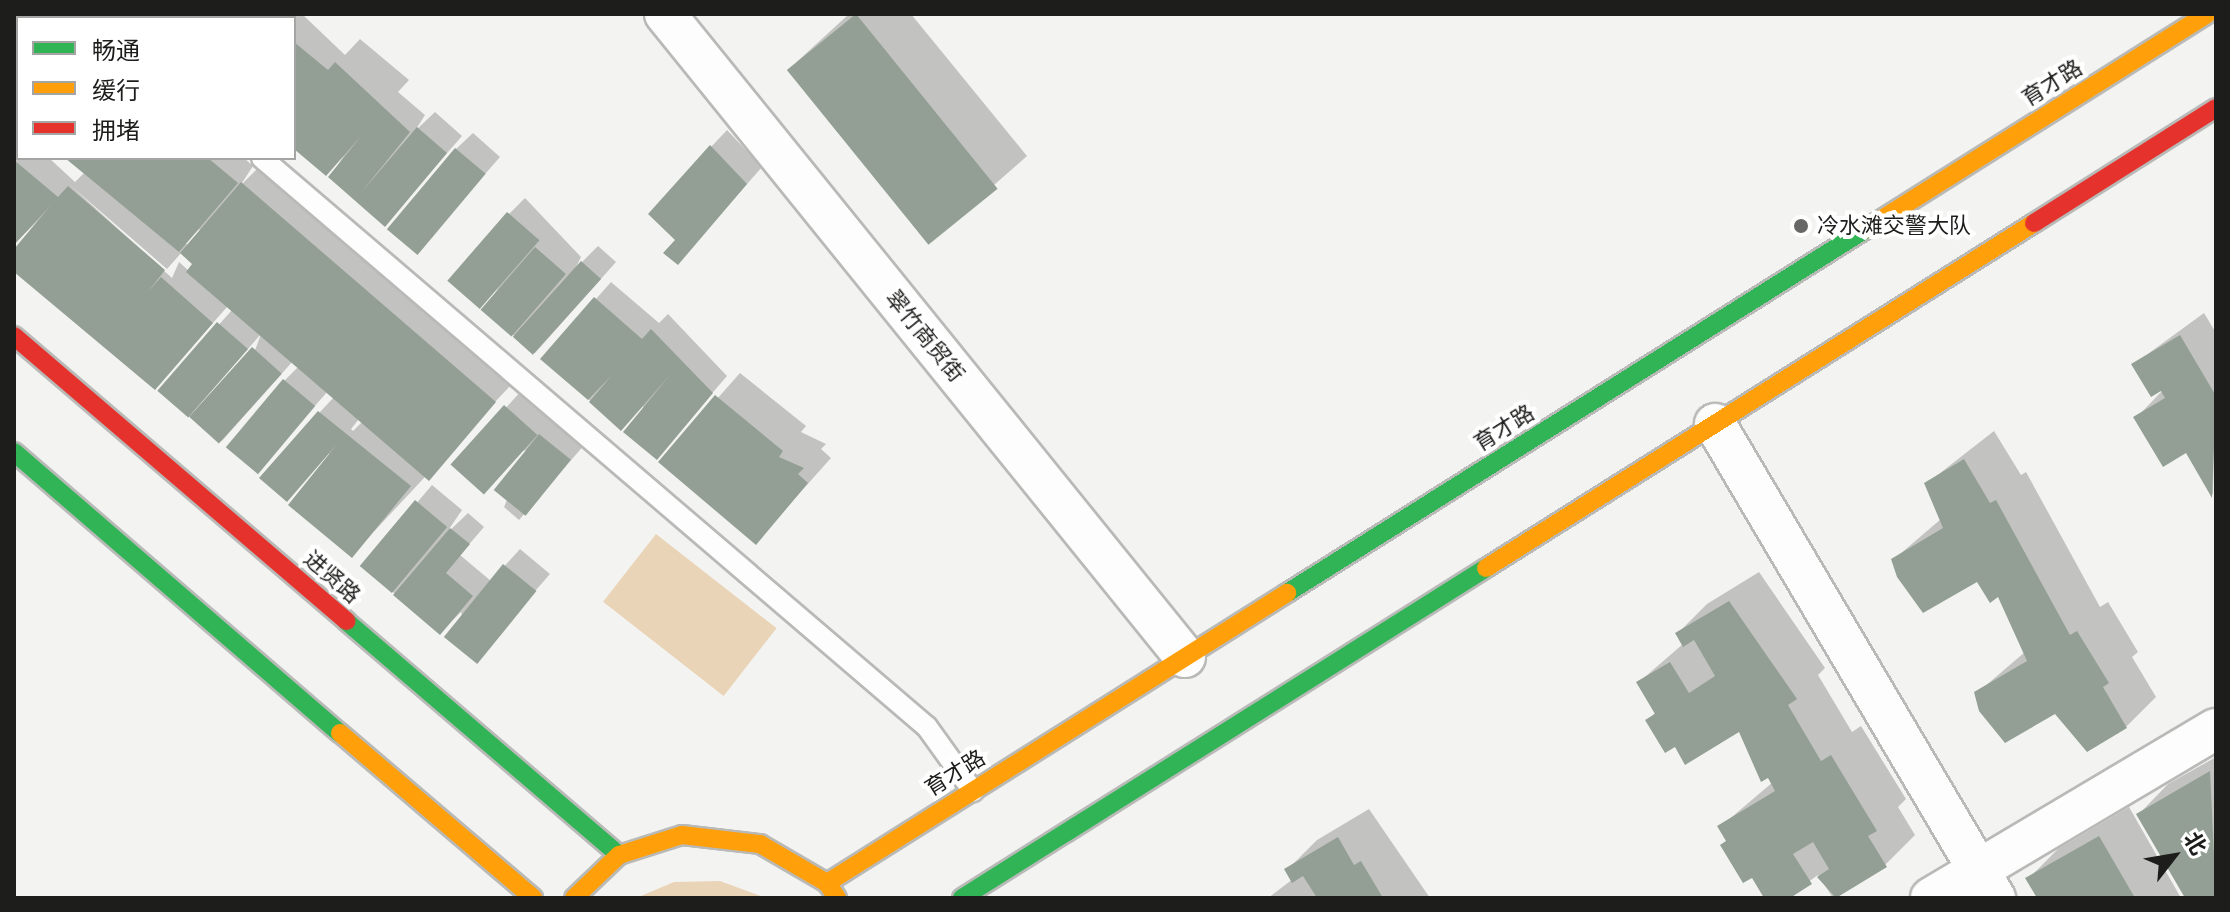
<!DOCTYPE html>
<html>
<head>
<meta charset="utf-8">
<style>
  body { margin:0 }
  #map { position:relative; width:2230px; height:912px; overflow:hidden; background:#f3f4f1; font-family:Signika,"Noto Sans SC",sans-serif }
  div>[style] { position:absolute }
  .green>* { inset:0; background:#ead4b7; transform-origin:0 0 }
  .shadow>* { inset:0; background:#0003 }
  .building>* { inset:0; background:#939f94; transform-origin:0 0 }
  .roads { filter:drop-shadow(2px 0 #b9bab8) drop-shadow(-2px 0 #b9bab8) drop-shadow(0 2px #b9bab8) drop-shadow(0 -2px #b9bab8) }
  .lane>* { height:20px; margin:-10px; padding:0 10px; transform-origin:10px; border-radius:10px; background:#fdfdfd }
  .street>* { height:40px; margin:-20px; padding:0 20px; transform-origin:20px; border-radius:20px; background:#fdfdfd }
  .fast>* { height:18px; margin:-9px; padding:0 9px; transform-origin:9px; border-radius:9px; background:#30b455 }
  .slow>* { height:18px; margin:-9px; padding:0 9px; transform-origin:9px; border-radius:9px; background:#ff9f0a }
  .jam>* { height:18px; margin:-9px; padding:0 9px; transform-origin:9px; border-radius:9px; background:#e5322d }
  .dots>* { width:22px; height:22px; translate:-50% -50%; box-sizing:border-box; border:4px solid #fff; border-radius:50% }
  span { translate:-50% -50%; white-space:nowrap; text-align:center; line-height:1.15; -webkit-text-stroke:8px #fff; paint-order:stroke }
  .street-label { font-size:22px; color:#1d1d1c }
  .poi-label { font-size:22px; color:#1d1d1c }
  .left { translate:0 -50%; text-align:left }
  .frame { position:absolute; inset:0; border:16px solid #1d1d1c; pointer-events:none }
  .legend { position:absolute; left:16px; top:16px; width:280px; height:144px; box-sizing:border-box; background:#fff; border:2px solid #a5a5a4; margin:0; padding:10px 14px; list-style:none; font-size:24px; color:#1d1d1c }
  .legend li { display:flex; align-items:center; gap:16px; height:40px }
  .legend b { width:40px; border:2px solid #a5a5a4 }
  .north { position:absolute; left:2134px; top:816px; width:80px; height:80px; -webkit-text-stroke:6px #fff; paint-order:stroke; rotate:59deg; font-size:22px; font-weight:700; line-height:32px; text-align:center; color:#1d1d1c }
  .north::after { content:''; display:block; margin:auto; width:28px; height:36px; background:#1d1d1c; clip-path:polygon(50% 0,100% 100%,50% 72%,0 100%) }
</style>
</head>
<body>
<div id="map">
  <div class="green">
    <i style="left:656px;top:534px;width:153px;height:86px;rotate:38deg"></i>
    <i style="clip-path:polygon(720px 881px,766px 898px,636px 898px,674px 882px)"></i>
  </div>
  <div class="shadow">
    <i style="clip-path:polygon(14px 14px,109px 18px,18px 18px,18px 116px)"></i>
    <i style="clip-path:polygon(141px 14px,161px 14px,157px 18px)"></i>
    <i style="clip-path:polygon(166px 14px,302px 14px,345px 55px,360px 39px,409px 80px,398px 92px,425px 115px,415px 131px,435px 112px,462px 136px,385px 224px,331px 177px,344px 155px,326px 173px,294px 146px,294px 18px)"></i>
    <i style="clip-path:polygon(849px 14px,911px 14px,1027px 156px,930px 241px,789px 69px)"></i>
    <i style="clip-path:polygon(evenodd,14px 126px,18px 158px,49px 158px,75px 182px,85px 172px,68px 158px,244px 158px,253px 166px,240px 186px,268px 158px,278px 158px,525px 370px,352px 555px,320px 412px,334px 397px,328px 391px,257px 472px,284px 381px,298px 367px,293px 361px,221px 442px,261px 334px,204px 399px,160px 391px,232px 310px,228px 306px,155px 388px,14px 269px,14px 252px,53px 206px,14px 244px,14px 126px,70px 185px,167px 269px,182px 252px,195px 264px,189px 271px,179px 262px,172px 278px,70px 185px,14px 126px,199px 229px,201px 232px,189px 246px,185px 243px,199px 229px,14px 126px,359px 419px,363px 421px,353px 431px,351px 429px,359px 419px)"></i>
    <i style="clip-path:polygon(727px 130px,762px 167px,678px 263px,678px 240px,711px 147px)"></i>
    <i style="clip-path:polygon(473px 133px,500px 157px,417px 252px,456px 149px)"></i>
    <i style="clip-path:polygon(525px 198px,581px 257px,575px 269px,598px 246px,616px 262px,535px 353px,484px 311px,499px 287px,480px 307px,509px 214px)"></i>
    <i style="clip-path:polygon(611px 282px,659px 323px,668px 314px,727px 376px,657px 457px,643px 406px,621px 428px,543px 359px)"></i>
    <i style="clip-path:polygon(2204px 313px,2216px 333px,2213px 495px,2187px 451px,2136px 418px,2164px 389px,2134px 364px)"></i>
    <i style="clip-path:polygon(740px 373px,806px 426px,801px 432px,826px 444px,821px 449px,831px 458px,756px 542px,661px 462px)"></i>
    <i style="clip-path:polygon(522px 390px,586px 443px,519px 520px,504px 507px,527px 450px,454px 465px)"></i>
    <i style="clip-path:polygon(1994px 431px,2021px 475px,2026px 472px,2100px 607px,2108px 602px,2138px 652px,2132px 657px,2156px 697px,2126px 727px,1977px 693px,2025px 652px,1999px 595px,1978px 579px,1893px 560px,1941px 519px,1926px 484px)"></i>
    <i style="clip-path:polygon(432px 485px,462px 510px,445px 535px,468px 513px,484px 527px,460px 555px,491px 581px,520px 549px,550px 574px,474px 661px,461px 612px,440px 633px,363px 566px)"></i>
    <i style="clip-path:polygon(1759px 572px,1825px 668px,1818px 675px,1852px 732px,1861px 726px,1906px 799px,1898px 807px,1915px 835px,1885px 865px,1833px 898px,1818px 875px,1786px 898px,1766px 898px,1720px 827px,1773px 782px,1740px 730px,1675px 745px,1647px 720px,1656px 712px,1639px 682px,1683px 644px,1677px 634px,1707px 604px)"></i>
    <i style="clip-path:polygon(2216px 757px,2216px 898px,2187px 898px,2139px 814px,2168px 784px)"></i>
    <i style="clip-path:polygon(2129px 807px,2181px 898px,2039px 898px,2028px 879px,2058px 849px)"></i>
    <i style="clip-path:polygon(1369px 809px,1430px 898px,1268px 898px,1293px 879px,1287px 870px,1317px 840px)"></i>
  </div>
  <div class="building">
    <i style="clip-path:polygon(198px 14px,243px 14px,194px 18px)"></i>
    <i style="left:856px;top:14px;width:225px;height:89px;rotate:51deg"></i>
    <i style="clip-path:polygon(18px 24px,18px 119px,14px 115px)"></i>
    <i style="clip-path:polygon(294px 42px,328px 70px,335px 62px,410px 132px,360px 194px,417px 127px,447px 153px,385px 227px,328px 177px,362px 135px,326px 176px,294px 149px)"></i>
    <i style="clip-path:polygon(710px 145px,747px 184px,678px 265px,663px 253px,675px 240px,648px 214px)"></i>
    <i style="left:455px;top:148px;width:40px;height:106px;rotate:40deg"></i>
    <i style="clip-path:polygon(65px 158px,208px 158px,238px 183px,179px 252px)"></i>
    <i style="clip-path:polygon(14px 160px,58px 197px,68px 186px,165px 270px,148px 292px,161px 277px,213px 323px,155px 390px,14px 272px,14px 249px,51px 205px,14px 245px)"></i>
    <i style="clip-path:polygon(241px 182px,496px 402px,429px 481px,186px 272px,192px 264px,180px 253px)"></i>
    <i style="left:507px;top:212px;width:43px;height:91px;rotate:41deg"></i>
    <i style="left:535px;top:247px;width:41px;height:83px;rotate:41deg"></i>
    <i style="left:581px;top:261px;width:27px;height:102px;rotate:42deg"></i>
    <i style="clip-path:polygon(594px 297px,642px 339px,651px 329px,713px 393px,657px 460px,623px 432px,670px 375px,621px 431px,589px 402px,612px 375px,588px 400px,540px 359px)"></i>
    <i style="left:217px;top:322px;width:41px;height:91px;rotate:41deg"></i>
    <i style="clip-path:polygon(2180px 335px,2216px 396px,2212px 498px,2186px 453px,2163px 467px,2133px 417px,2165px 398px,2161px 391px,2151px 397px,2131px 364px)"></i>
    <i style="left:252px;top:347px;width:40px;height:94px;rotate:42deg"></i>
    <i style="left:283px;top:379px;width:42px;height:89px;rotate:40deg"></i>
    <i style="clip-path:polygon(715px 395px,783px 451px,779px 457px,804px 468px,798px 474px,808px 483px,756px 545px,658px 462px)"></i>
    <i style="left:504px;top:405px;width:45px;height:80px;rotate:42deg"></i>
    <i style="clip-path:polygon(318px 411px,411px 486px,352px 558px,288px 505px,338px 443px,287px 502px,259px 478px)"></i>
    <i style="left:539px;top:434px;width:41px;height:72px;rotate:39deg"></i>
    <i style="clip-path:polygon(1964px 459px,1990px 503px,1996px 500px,2070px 635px,2077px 631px,2109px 683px,2103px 687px,2127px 728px,2087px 752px,2055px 714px,2005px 743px,1979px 711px,1974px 692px,2027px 661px,1998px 597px,1990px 603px,1977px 582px,1923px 613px,1897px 577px,1891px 559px,1943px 528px,1924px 483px)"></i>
    <i style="left:415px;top:500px;width:42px;height:86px;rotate:40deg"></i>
    <i style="clip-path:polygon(450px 528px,470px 544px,446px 573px,473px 596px,440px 635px,393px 595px)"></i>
    <i style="left:503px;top:564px;width:43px;height:94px;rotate:39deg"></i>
    <i style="clip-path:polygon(1729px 601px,1797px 699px,1788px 705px,1821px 761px,1831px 755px,1877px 831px,1868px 836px,1887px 867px,1836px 898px,1817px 877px,1829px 869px,1813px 842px,1793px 854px,1812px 884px,1790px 898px,1764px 898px,1752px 878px,1743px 883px,1720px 845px,1726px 841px,1717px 826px,1775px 791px,1768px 778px,1761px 782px,1739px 732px,1685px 765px,1675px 747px,1665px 753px,1645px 720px,1655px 714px,1636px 682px,1670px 662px,1689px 693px,1715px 676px,1694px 640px,1683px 647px,1675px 633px)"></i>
    <i style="clip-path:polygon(2210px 771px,2216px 898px,2185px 898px,2136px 814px)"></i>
    <i style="clip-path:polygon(2099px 836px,2135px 898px,2037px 898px,2025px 878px)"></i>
    <i style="clip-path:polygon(1338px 837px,1354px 865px,1361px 861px,1383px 898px,1317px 898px,1303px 876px,1292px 883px,1284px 869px)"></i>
  </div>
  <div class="roads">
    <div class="lane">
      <i style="left:94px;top:14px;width:6px;rotate:39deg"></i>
      <i style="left:262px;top:158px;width:875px;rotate:40.55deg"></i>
      <i style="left:927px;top:727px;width:79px;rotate:54.3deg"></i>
    </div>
    <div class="street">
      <i style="left:665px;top:14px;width:827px;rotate:51.04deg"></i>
      <i style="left:1715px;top:424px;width:551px;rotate:59.43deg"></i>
      <i style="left:1931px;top:898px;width:331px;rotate:-30.7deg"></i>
    </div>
    <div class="fast">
      <i style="left:14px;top:452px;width:430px;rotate:40.8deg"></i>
      <i style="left:1287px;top:593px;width:684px;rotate:-32.16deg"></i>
      <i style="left:346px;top:621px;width:360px;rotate:40.6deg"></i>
      <i style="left:962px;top:898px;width:619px;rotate:-32.2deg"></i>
    </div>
    <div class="slow">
      <i style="left:1866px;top:229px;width:403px;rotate:-32.2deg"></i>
      <i style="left:1486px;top:568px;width:648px;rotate:-32.19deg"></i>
      <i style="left:340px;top:733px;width:254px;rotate:40.5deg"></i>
      <i style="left:827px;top:883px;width:544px;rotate:-32.23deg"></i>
      <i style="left:574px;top:898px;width:62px;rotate:-43.7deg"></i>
      <i style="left:619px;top:855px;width:66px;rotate:-17.6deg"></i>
      <i style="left:682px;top:835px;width:79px;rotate:6.6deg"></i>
      <i style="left:760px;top:844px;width:78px;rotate:30.2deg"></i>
      <i style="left:827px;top:883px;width:18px;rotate:56deg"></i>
    </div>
    <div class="jam">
      <i style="left:2034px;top:223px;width:215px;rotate:-32.3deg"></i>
      <i style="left:14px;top:336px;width:438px;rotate:40.6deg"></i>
    </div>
  </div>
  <div class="dots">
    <i style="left:1801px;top:226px;background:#686867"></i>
  </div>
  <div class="street-label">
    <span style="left:2052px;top:83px;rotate:-32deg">育才路</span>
    <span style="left:925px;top:336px;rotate:51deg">翠竹商贸街</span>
    <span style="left:1504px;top:428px;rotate:-32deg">育才路</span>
    <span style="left:332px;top:577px;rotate:41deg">进贤路</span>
    <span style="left:955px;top:773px;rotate:-32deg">育才路</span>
  </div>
  <div class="poi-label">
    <span class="left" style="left:1817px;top:226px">冷水滩交警大队</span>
  </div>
  <div class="frame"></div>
  <ul class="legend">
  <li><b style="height:10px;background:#30b455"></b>畅通</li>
  <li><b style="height:10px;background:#ff9f0a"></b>缓行</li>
  <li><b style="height:10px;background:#e5322d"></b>拥堵</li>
  </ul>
  <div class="north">北</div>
</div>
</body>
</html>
